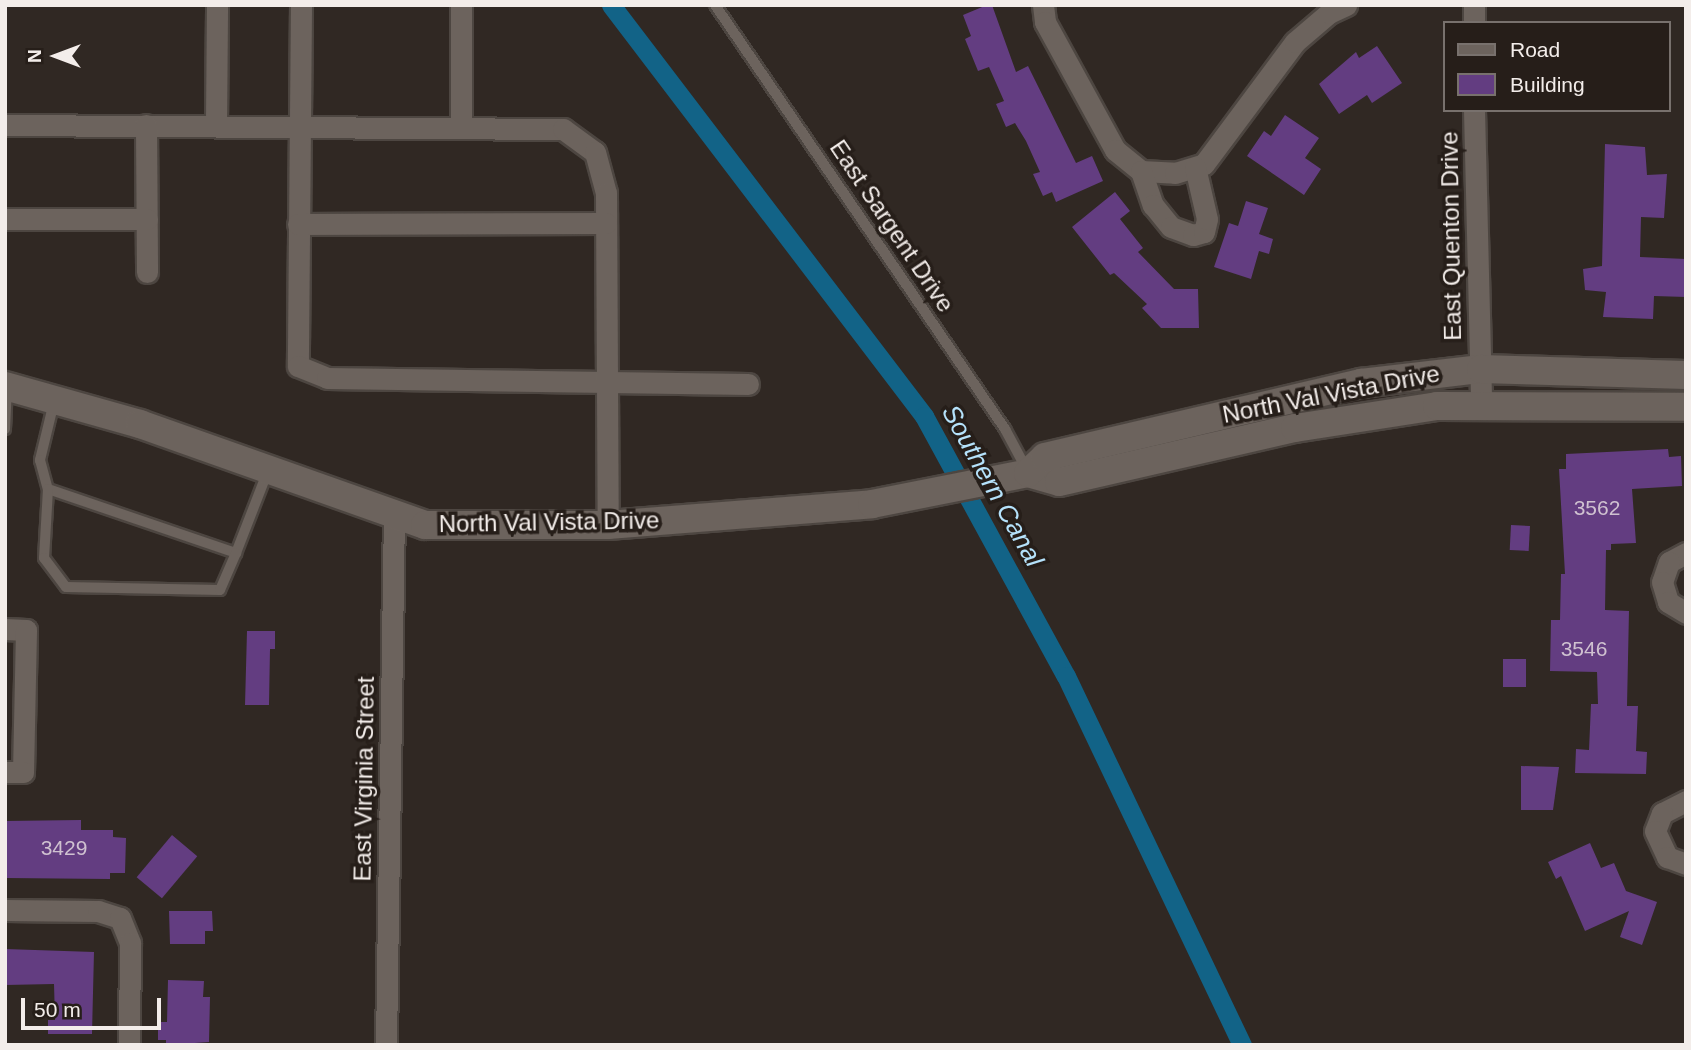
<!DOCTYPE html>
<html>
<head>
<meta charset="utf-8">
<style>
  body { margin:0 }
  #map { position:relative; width:1691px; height:1050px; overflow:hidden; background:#302823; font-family:Arial,sans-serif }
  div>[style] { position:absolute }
  .canal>* { height:19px; margin:-9.5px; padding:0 9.5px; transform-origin:9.5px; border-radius:9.5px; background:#126387 }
  .building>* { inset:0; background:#633d81; transform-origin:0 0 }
  .roads { filter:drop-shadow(2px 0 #4d4641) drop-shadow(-2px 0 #4d4641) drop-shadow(0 2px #4d4641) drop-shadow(0 -2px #4d4641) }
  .service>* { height:10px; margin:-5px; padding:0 5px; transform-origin:5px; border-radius:5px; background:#6c635d }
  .minor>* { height:21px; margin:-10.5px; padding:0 10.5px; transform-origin:10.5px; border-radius:10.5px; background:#6c635d }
  .secondary>* { height:28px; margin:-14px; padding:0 14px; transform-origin:14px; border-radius:14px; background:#6c635d }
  span { translate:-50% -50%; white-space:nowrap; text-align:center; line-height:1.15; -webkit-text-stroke:7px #261e19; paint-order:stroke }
  .number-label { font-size:21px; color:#cfc1d0 }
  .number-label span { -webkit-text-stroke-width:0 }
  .street-label { font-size:24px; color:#f3edea }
  .water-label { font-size:26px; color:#b5e2fb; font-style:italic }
  .frame { position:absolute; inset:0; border:7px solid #f3edea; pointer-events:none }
  .legend { position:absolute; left:1443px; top:21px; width:228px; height:91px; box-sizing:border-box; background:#261e19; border:2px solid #78716d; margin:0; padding:9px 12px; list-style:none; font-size:21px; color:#f3edea }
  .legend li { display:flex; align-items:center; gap:14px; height:35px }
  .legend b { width:35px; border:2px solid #78716d }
  .north { position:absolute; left:21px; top:21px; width:70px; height:70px; -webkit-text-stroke:5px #261e19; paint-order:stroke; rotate:270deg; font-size:19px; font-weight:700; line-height:28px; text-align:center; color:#f3edea }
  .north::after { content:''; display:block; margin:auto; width:24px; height:32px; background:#f3edea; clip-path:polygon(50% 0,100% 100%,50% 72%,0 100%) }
  .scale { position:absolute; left:21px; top:998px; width:140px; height:32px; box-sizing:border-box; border:4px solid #f3edea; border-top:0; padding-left:9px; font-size:21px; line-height:24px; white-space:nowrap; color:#f3edea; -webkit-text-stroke:5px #261e19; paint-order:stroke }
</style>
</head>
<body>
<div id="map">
  <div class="canal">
    <i style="left:611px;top:5px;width:517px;rotate:52.71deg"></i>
    <i style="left:924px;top:416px;width:296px;rotate:61.4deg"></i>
    <i style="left:1066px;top:676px;width:409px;rotate:64.5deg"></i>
  </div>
  <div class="building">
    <i style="clip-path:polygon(987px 5px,992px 5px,1016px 72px,1028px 66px,1076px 163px,1092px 156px,1103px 181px,1056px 202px,1052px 192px,1043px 196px,1033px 174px,1040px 172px,1026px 141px,1015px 123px,1006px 127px,996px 104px,1004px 101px,989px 67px,978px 71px,965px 39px,971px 36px,963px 15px)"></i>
    <i style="clip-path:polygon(1377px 46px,1402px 83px,1372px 103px,1367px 95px,1339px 114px,1319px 84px,1356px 52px,1359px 58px)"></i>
    <i style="clip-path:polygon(1285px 115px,1319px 138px,1305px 158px,1321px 169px,1304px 195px,1247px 156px,1264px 131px,1271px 136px)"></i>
    <i style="clip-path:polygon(1605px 144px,1645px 147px,1647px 175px,1667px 174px,1664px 218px,1641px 217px,1640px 257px,1686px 259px,1686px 297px,1654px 296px,1653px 319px,1603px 317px,1606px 292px,1585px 290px,1583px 269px,1602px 266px)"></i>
    <i style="clip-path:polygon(1115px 192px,1130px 211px,1120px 219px,1143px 248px,1138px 252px,1174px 289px,1198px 289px,1199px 328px,1161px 328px,1142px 308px,1147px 304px,1114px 273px,1110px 275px,1072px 227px)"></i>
    <i style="clip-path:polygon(1246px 201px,1268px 208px,1259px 234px,1273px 239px,1269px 254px,1259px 251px,1251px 279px,1214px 267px,1229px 223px,1238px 226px)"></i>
    <i style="clip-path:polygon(1668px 449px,1669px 457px,1681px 456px,1682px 486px,1632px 489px,1636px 543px,1611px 544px,1611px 550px,1606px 550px,1605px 610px,1629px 611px,1627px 706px,1638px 706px,1636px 751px,1647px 752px,1646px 774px,1575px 773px,1576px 749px,1589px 750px,1591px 704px,1598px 704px,1597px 672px,1550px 671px,1551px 620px,1560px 620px,1561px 574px,1565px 574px,1559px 469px,1566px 469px,1566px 454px)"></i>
    <i style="left:1511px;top:525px;width:19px;height:25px;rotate:3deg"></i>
    <i style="clip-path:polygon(247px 631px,275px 631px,275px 649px,270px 649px,269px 705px,245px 705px)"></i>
    <i style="left:1503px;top:659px;width:23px;height:28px"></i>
    <i style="clip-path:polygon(1521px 766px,1559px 767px,1553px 810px,1521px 810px)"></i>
    <i style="clip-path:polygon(81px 820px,81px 830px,113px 830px,113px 837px,126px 838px,125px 873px,110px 873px,110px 879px,6px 878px,5px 821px)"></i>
    <i style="left:172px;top:835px;width:33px;height:55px;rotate:40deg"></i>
    <i style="clip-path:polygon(1590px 843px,1601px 868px,1614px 863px,1626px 891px,1657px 902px,1642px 945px,1620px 937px,1629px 911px,1585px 931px,1561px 876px,1556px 879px,1548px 862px)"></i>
    <i style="clip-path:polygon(169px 911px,212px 911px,213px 931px,205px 931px,205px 944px,170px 944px)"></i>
    <i style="clip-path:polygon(5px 949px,94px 952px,92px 1034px,48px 1034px,48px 1020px,55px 1020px,54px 984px,5px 985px)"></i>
    <i style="clip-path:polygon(168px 980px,204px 981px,203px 997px,210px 997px,209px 1042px,166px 1045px,166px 1040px,158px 1040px,158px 1022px,167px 1022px)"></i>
  </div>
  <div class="roads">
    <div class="service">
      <i style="left:715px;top:5px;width:514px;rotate:55.63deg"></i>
      <i style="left:1005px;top:429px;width:47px;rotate:61.8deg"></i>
      <i style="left:54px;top:402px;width:60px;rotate:103.6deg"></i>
      <i style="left:40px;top:460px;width:30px;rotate:75deg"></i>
      <i style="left:48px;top:489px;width:199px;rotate:18.8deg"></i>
      <i style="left:236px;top:553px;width:86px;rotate:-68.8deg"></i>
      <i style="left:5px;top:429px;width:42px;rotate:-87.3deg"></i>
      <i style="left:48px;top:489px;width:69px;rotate:93.3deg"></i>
      <i style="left:44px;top:558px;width:36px;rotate:53deg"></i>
      <i style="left:66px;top:587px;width:154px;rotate:1.1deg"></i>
      <i style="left:220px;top:590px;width:40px;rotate:-66.6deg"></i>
    </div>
    <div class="minor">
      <i style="left:301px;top:5px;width:361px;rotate:90.5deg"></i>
      <i style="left:298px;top:366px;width:31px;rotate:22deg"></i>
      <i style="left:327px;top:378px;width:421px;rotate:0.8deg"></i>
      <i style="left:1043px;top:5px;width:17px;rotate:83deg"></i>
      <i style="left:1045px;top:22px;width:146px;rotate:61.3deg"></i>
      <i style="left:1115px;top:150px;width:33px;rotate:39deg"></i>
      <i style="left:1141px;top:171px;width:34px;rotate:3deg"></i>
      <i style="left:1175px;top:173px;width:30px;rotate:-17deg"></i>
      <i style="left:1204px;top:164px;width:152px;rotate:-53.3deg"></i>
      <i style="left:1295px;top:42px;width:45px;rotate:-40.5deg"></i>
      <i style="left:1329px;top:13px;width:19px;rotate:-25deg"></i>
      <i style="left:1474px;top:5px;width:18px;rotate:90deg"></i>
      <i style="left:1474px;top:110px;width:293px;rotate:88.6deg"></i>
      <i style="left:216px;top:124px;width:119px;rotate:-89.5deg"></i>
      <i style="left:5px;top:125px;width:558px;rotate:0.41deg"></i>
      <i style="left:563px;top:129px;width:39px;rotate:36deg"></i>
      <i style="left:595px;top:152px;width:42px;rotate:75deg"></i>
      <i style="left:606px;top:193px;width:332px;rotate:89.7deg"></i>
      <i style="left:146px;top:125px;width:147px;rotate:89.6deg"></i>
      <i style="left:461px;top:128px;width:123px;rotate:-90deg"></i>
      <i style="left:1141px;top:171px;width:36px;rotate:71deg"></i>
      <i style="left:1153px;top:205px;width:28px;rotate:51deg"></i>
      <i style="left:1171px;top:227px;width:23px;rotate:20deg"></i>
      <i style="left:1193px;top:235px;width:11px;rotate:-15deg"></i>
      <i style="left:1204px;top:232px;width:13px;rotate:-77deg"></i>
      <i style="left:1207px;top:219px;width:53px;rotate:-103deg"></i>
      <i style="left:5px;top:219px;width:142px"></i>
      <i style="left:298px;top:224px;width:308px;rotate:-0.2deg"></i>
      <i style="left:1686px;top:553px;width:19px;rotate:152deg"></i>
      <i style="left:1669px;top:562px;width:21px;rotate:109deg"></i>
      <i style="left:1662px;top:582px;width:21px;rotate:73deg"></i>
      <i style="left:1668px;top:602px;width:21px;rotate:31deg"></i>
      <i style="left:5px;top:629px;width:21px;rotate:3deg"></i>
      <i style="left:26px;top:630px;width:142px;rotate:91.2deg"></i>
      <i style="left:23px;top:772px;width:18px;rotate:180deg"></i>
      <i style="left:1686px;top:801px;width:27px;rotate:153deg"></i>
      <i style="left:1662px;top:813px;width:19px;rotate:111deg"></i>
      <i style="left:1655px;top:831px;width:29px;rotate:65deg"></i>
      <i style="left:1667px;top:857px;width:20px;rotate:20deg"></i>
      <i style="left:5px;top:910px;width:93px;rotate:0.6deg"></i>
      <i style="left:98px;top:911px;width:23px;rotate:18deg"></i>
      <i style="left:120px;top:918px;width:27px;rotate:68deg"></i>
      <i style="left:130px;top:943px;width:102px;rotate:90.6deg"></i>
      <i style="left:386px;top:1045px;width:531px;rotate:-89.14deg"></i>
    </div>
    <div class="secondary">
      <i style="left:5px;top:386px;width:140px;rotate:15.7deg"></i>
      <i style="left:140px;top:424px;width:302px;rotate:19.5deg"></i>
      <i style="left:425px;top:525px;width:183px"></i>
      <i style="left:608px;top:525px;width:265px;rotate:-4.5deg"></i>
      <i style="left:872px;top:504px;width:159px;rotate:-11.2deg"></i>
      <i style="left:1028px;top:473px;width:32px;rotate:16deg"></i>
      <i style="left:1059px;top:482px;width:242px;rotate:-12.9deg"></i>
      <i style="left:1295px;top:428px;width:144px;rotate:-8.8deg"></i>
      <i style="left:1437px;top:406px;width:249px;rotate:0.2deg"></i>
      <i style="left:1028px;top:473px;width:23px;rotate:-43deg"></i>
      <i style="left:1045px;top:457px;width:325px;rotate:-13.2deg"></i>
      <i style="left:1361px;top:383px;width:121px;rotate:-6.7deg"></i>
      <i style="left:1481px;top:369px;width:205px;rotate:1.7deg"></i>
    </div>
  </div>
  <div class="number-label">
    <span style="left:1597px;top:508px">3562</span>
    <span style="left:1584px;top:649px">3546</span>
    <span style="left:64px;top:848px">3429</span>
  </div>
  <div class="street-label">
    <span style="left:892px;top:226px;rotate:56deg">East Sargent Drive</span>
    <span style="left:1451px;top:236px;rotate:-91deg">East Quenton Drive</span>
    <span style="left:1331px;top:394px;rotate:-11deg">North Val Vista Drive</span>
    <span style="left:549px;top:522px;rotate:-1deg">North Val Vista Drive</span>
    <span style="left:364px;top:779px;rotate:-89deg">East Virginia Street</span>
  </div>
  <div class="water-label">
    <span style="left:992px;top:486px;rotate:61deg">Southern Canal</span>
  </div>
  <div class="frame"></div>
  <ul class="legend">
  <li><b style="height:9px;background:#6c635d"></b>Road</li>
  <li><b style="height:19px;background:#633d81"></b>Building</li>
  </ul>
  <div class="north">N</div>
  <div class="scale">50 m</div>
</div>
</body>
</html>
